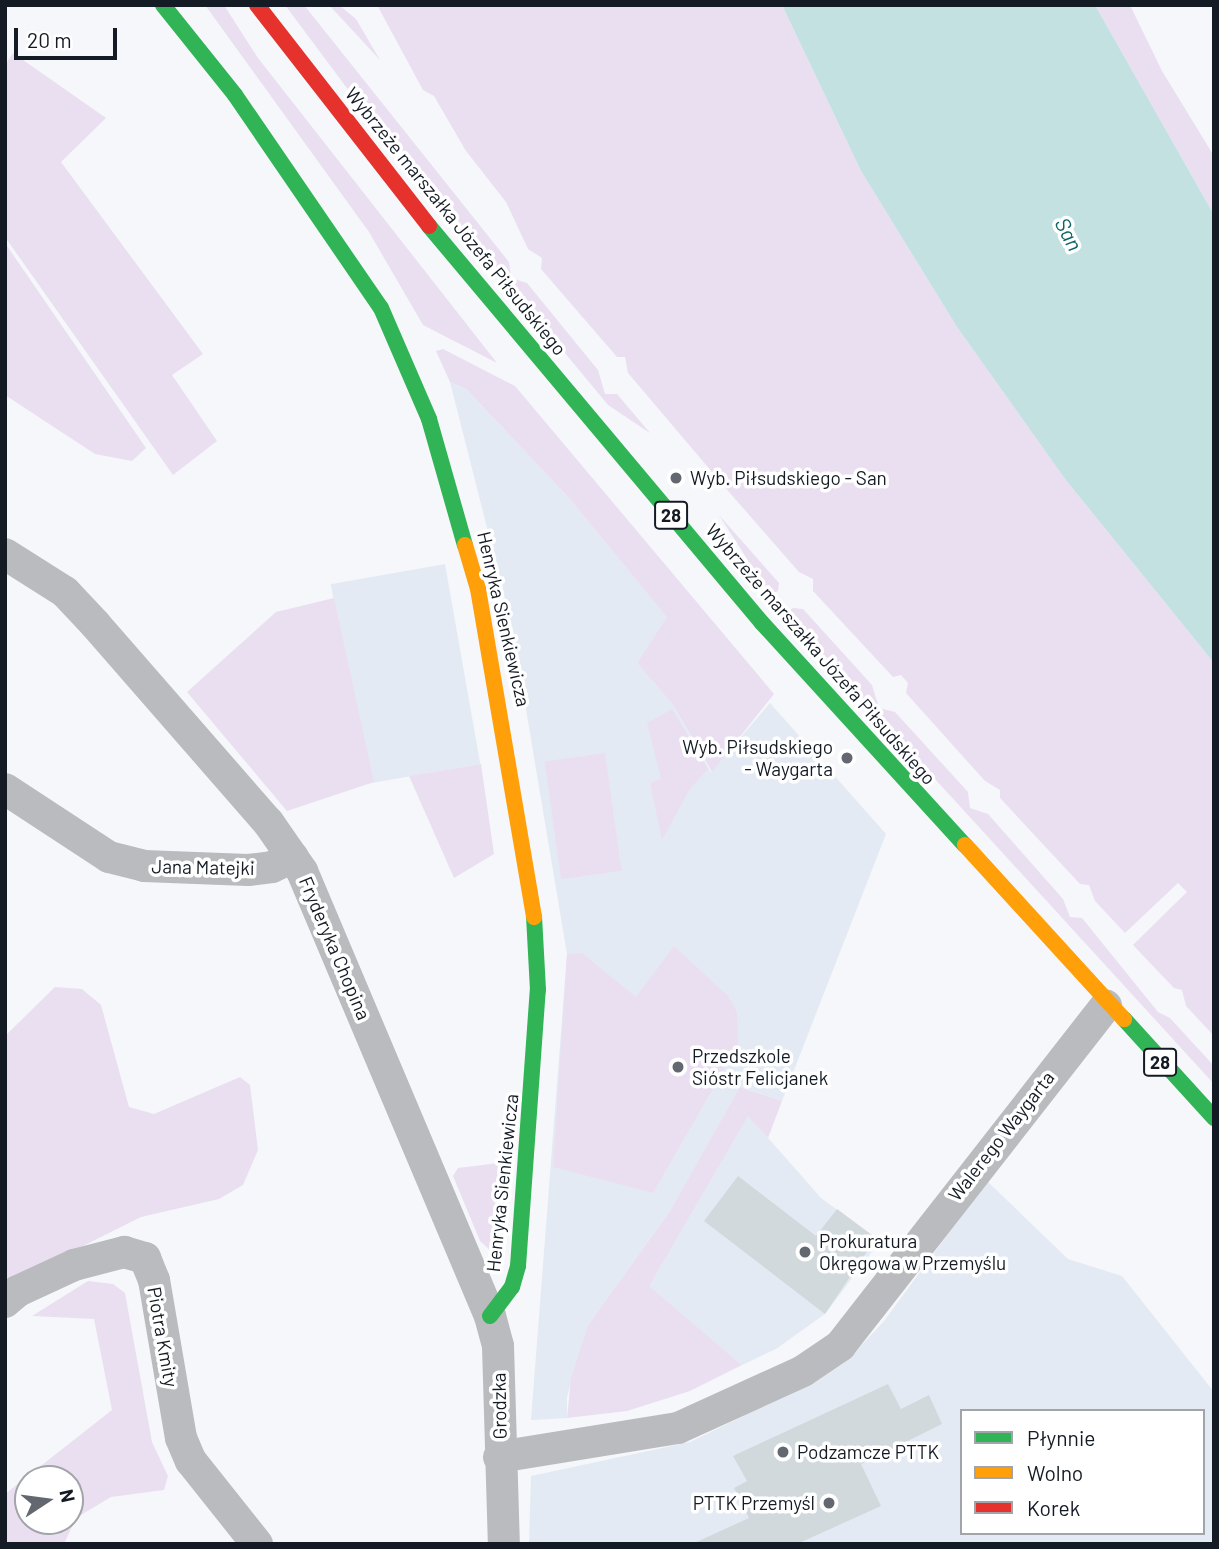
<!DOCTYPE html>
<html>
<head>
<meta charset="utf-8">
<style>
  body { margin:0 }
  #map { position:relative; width:1219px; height:1549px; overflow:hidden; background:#f5f7fa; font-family:Barlow,sans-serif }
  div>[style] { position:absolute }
  .built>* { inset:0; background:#e4eaf3; transform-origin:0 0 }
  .green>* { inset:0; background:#eadff0; transform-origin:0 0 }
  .water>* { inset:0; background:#c2e1e0 }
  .building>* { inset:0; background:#d1d9dd }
  .street>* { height:32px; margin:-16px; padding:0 16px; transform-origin:16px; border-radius:16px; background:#babbbe }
  .fast>* { height:16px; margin:-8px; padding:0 8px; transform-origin:8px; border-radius:8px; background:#30b455 }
  .slow>* { height:16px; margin:-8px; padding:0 8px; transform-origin:8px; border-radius:8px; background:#ff9f0a }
  .jam>* { height:16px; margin:-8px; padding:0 8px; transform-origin:8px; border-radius:8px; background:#e5322d }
  .dots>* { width:19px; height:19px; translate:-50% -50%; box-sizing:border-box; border:4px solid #fff; border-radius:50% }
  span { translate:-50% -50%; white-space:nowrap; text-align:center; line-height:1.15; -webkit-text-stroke:7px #fff; paint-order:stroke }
  .shield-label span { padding:2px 5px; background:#fff; border:2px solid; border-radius:5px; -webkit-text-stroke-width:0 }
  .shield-label { font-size:18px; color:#141b25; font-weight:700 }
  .street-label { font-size:19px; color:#141b25 }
  .poi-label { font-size:19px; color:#141b25 }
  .left { translate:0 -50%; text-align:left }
  .right { translate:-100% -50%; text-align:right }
  .water-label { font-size:21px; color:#0c6564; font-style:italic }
  .frame { position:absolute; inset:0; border:7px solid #141b25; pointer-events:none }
  .legend { position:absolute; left:960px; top:1409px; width:245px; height:126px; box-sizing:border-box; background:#fff; border:2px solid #a1a4a8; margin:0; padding:9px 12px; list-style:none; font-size:21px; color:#141b25 }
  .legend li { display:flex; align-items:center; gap:14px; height:35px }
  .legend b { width:35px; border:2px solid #a1a4a8 }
  .north { position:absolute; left:14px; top:1465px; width:70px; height:70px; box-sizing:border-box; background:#fff; border:2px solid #a1a4a8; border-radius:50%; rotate:77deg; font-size:19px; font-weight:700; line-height:28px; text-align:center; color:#141b25 }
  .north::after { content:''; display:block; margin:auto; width:24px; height:32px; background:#636870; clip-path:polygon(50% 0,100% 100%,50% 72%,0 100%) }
  .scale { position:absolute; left:14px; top:28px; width:103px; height:32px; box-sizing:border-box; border:4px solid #141b25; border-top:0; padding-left:9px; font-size:21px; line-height:24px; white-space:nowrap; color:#141b25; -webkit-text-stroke:5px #fff; paint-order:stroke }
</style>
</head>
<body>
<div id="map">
  <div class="built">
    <i style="clip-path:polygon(450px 382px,466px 389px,569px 498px,668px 617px,637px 663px,673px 705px,711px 772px,770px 703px,886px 834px,782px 1101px,741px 1087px,670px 1211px,588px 1325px,567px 1397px,567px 1418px,531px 1420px,567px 954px,512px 626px)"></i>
    <i style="left:445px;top:564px;width:203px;height:116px;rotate:80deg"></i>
    <i style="clip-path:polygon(748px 1115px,821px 1198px,880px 1241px,825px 1314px,776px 1349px,742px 1365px,648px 1286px)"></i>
    <i style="clip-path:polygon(evenodd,987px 1181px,1068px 1259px,1122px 1276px,1214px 1392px,1214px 1544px,529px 1544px,531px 1476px,690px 1442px,803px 1387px,857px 1350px,884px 1321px,987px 1181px,962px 1411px,1203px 1411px,1203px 1533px,962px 1533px,962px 1411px)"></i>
  </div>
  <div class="green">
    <i style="clip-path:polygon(205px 5px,224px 5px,258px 58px,497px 363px,423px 325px,369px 232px)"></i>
    <i style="clip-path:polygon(285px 5px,304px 5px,509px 262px,511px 278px,527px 283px,598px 370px,605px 394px,617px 394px,650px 433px,608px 405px,361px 107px)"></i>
    <i style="clip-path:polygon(329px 5px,339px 5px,356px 19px,380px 60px)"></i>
    <i style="clip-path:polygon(377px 5px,782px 5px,861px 171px,957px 327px,1065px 479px,1214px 663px,1214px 1036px,1186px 1006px,1182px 990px,1174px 988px,1133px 945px,1187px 892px,1178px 883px,1125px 933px,1095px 901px,1089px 885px,1080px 884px,1000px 798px,1000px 790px,985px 781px,906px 693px,908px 683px,901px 675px,893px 677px,813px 591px,813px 579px,799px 572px,729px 492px,628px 373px,625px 357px,617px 357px,541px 269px,542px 258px,528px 249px,506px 202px,466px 151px,434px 96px,423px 90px)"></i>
    <i style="clip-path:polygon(1095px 5px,1130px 5px,1162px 71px,1214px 156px,1214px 215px)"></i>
    <i style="clip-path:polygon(13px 53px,106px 118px,61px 162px,203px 354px,172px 375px,217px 441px,173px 475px,5px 237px,5px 65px)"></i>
    <i style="clip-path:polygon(5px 243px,146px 448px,132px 461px,95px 454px,5px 395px)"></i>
    <i style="clip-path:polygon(443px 349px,515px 386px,774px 694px,712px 772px,673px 705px,637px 663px,667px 617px,569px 498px,466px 389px,450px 382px,436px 351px)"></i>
    <i style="clip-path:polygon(719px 515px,779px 583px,778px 591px,770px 595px)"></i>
    <i style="clip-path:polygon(334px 598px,374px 782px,287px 811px,187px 692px,276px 612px)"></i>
    <i style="clip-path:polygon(793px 608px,803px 609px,872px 685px,879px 708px,895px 712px,968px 792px,970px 808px,988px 814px,1063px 899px,1070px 917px,1082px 918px,1158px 1012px,1170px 1018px,1214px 1066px,1214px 1084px,784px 614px)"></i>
    <i style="clip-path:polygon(672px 709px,708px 769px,690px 789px,662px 840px,650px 783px,661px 779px,647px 723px)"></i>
    <i style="left:605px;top:753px;width:119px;height:61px;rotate:82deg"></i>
    <i style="clip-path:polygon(481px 764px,494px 854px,454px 878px,409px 776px)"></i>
    <i style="clip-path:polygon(674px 946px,728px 996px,737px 1012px,738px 1045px,653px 1193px,553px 1167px,567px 954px,582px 953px,636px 997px)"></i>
    <i style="clip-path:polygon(55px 987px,82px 989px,101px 1005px,129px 1107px,154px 1114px,240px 1077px,250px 1085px,258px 1150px,243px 1185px,219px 1199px,141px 1217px,5px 1285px,5px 1036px)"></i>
    <i style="clip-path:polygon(740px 1087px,782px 1101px,768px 1138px,748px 1116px,649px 1286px,742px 1365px,690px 1391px,627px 1411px,567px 1418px,571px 1378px,588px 1325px,670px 1211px)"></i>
    <i style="clip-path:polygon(507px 1162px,504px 1197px,493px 1201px,503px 1209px,501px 1240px,490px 1250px,480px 1241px,453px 1176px,458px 1168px)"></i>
    <i style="clip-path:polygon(evenodd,88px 1281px,113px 1284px,125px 1293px,152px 1442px,168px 1476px,164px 1490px,111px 1497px,76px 1518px,64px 1544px,5px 1544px,5px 1494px,112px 1410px,94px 1319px,32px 1316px,88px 1281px,28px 1479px,70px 1479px,70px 1521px,28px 1521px,28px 1479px)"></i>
  </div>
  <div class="water">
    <i style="clip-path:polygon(782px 5px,1095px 5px,1214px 215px,1214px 663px,1065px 479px,957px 327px,861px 171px)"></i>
  </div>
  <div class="building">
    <i style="clip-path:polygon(738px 1176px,816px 1236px,837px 1209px,876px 1238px,825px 1314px,704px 1221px)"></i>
    <i style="clip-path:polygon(888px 1384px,901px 1409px,929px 1395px,942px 1424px,861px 1464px,881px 1506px,797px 1544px,692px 1544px,749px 1518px,734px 1488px,747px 1481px,733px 1456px)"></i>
  </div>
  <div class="street">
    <i style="left:5px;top:554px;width:71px;rotate:32.3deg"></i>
    <i style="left:65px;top:592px;width:44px;rotate:46.8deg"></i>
    <i style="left:95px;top:624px;width:263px;rotate:48.9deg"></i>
    <i style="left:268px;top:822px;width:60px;rotate:55.2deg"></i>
    <i style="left:302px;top:871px;width:483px;rotate:67.1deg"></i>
    <i style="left:490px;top:1316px;width:31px;rotate:75deg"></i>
    <i style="left:498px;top:1346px;width:198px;rotate:88.3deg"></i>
    <i style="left:5px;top:789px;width:124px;rotate:33.2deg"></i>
    <i style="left:109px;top:857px;width:36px;rotate:14deg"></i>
    <i style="left:144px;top:866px;width:104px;rotate:2.2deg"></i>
    <i style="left:248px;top:870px;width:24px;rotate:-7deg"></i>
    <i style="left:272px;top:867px;width:23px;rotate:-25deg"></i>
    <i style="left:5px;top:1302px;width:17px;rotate:-40deg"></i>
    <i style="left:18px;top:1291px;width:62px;rotate:-24.9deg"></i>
    <i style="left:74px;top:1265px;width:52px;rotate:-14.6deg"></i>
    <i style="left:124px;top:1252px;width:22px;rotate:16deg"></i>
    <i style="left:145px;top:1258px;width:24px;rotate:68deg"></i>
    <i style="left:154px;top:1280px;width:160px;rotate:80.3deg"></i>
    <i style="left:181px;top:1438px;width:25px;rotate:67deg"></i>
    <i style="left:191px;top:1461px;width:106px;rotate:51.5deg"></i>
    <i style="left:499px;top:1457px;width:181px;rotate:-9.2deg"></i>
    <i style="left:678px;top:1428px;width:137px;rotate:-24.5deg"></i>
    <i style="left:803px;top:1371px;width:45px;rotate:-34deg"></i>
    <i style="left:840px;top:1346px;width:432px;rotate:-52deg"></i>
  </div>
  <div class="fast">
    <i style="left:163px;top:5px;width:115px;rotate:51.3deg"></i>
    <i style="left:235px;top:95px;width:258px;rotate:55.6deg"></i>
    <i style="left:381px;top:308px;width:121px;rotate:66.6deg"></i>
    <i style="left:429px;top:419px;width:131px;rotate:74.1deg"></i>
    <i style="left:429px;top:226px;width:518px;rotate:50.01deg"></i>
    <i style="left:762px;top:623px;width:301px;rotate:47.6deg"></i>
    <i style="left:1124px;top:1019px;width:134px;rotate:47.7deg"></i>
    <i style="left:490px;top:1316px;width:36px;rotate:-53deg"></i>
    <i style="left:512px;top:1287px;width:22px;rotate:-74deg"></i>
    <i style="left:518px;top:1266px;width:277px;rotate:-85.9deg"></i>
    <i style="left:538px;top:990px;width:73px;rotate:-93.1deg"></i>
  </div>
  <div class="slow">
    <i style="left:465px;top:545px;width:46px;rotate:73.5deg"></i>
    <i style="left:478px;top:589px;width:333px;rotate:80.3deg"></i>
    <i style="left:965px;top:845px;width:236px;rotate:47.6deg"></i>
  </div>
  <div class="jam">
    <i style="left:257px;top:5px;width:280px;rotate:52.1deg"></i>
  </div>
  <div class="dots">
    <i style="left:676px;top:478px;background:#636870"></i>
    <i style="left:847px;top:758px;background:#636870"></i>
    <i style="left:678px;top:1067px;background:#636870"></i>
    <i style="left:805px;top:1252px;background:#636870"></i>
    <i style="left:783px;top:1452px;background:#636870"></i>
    <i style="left:829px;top:1503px;background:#636870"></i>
  </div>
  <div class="shield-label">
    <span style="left:671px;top:515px">28</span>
    <span style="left:1160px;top:1062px">28</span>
  </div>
  <div class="street-label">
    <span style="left:456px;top:221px;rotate:51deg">Wybrzeże marszałka Józefa Piłsudskiego</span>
    <span style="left:504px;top:619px;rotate:77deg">Henryka Sienkiewicza</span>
    <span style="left:821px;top:654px;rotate:49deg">Wybrzeże marszałka Józefa Piłsudskiego</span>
    <span style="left:203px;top:867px;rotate:1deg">Jana Matejki</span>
    <span style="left:335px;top:948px;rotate:67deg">Fryderyka Chopina</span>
    <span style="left:1001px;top:1136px;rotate:-52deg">Walerego Waygarta</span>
    <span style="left:502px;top:1183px;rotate:-84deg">Henryka Sienkiewicza</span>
    <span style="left:163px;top:1337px;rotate:80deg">Piotra Kmity</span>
    <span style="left:499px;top:1406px;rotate:-91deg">Grodzka</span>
  </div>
  <div class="poi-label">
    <span class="left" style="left:690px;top:478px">Wyb. Piłsudskiego - San</span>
    <span class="right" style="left:833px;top:758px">Wyb. Piłsudskiego<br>- Waygarta</span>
    <span class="left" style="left:692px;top:1067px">Przedszkole<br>Sióstr Felicjanek</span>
    <span class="left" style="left:819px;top:1252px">Prokuratura<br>Okręgowa w Przemyślu</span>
    <span class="left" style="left:797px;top:1452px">Podzamcze PTTK</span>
    <span class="right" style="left:815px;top:1503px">PTTK Przemyśl</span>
  </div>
  <div class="water-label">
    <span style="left:1069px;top:234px;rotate:62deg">San</span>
  </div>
  <div class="frame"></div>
  <ul class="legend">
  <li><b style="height:9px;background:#30b455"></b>Płynnie</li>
  <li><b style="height:9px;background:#ff9f0a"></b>Wolno</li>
  <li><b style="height:9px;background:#e5322d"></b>Korek</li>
  </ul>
  <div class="north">N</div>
  <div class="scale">20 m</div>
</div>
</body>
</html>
